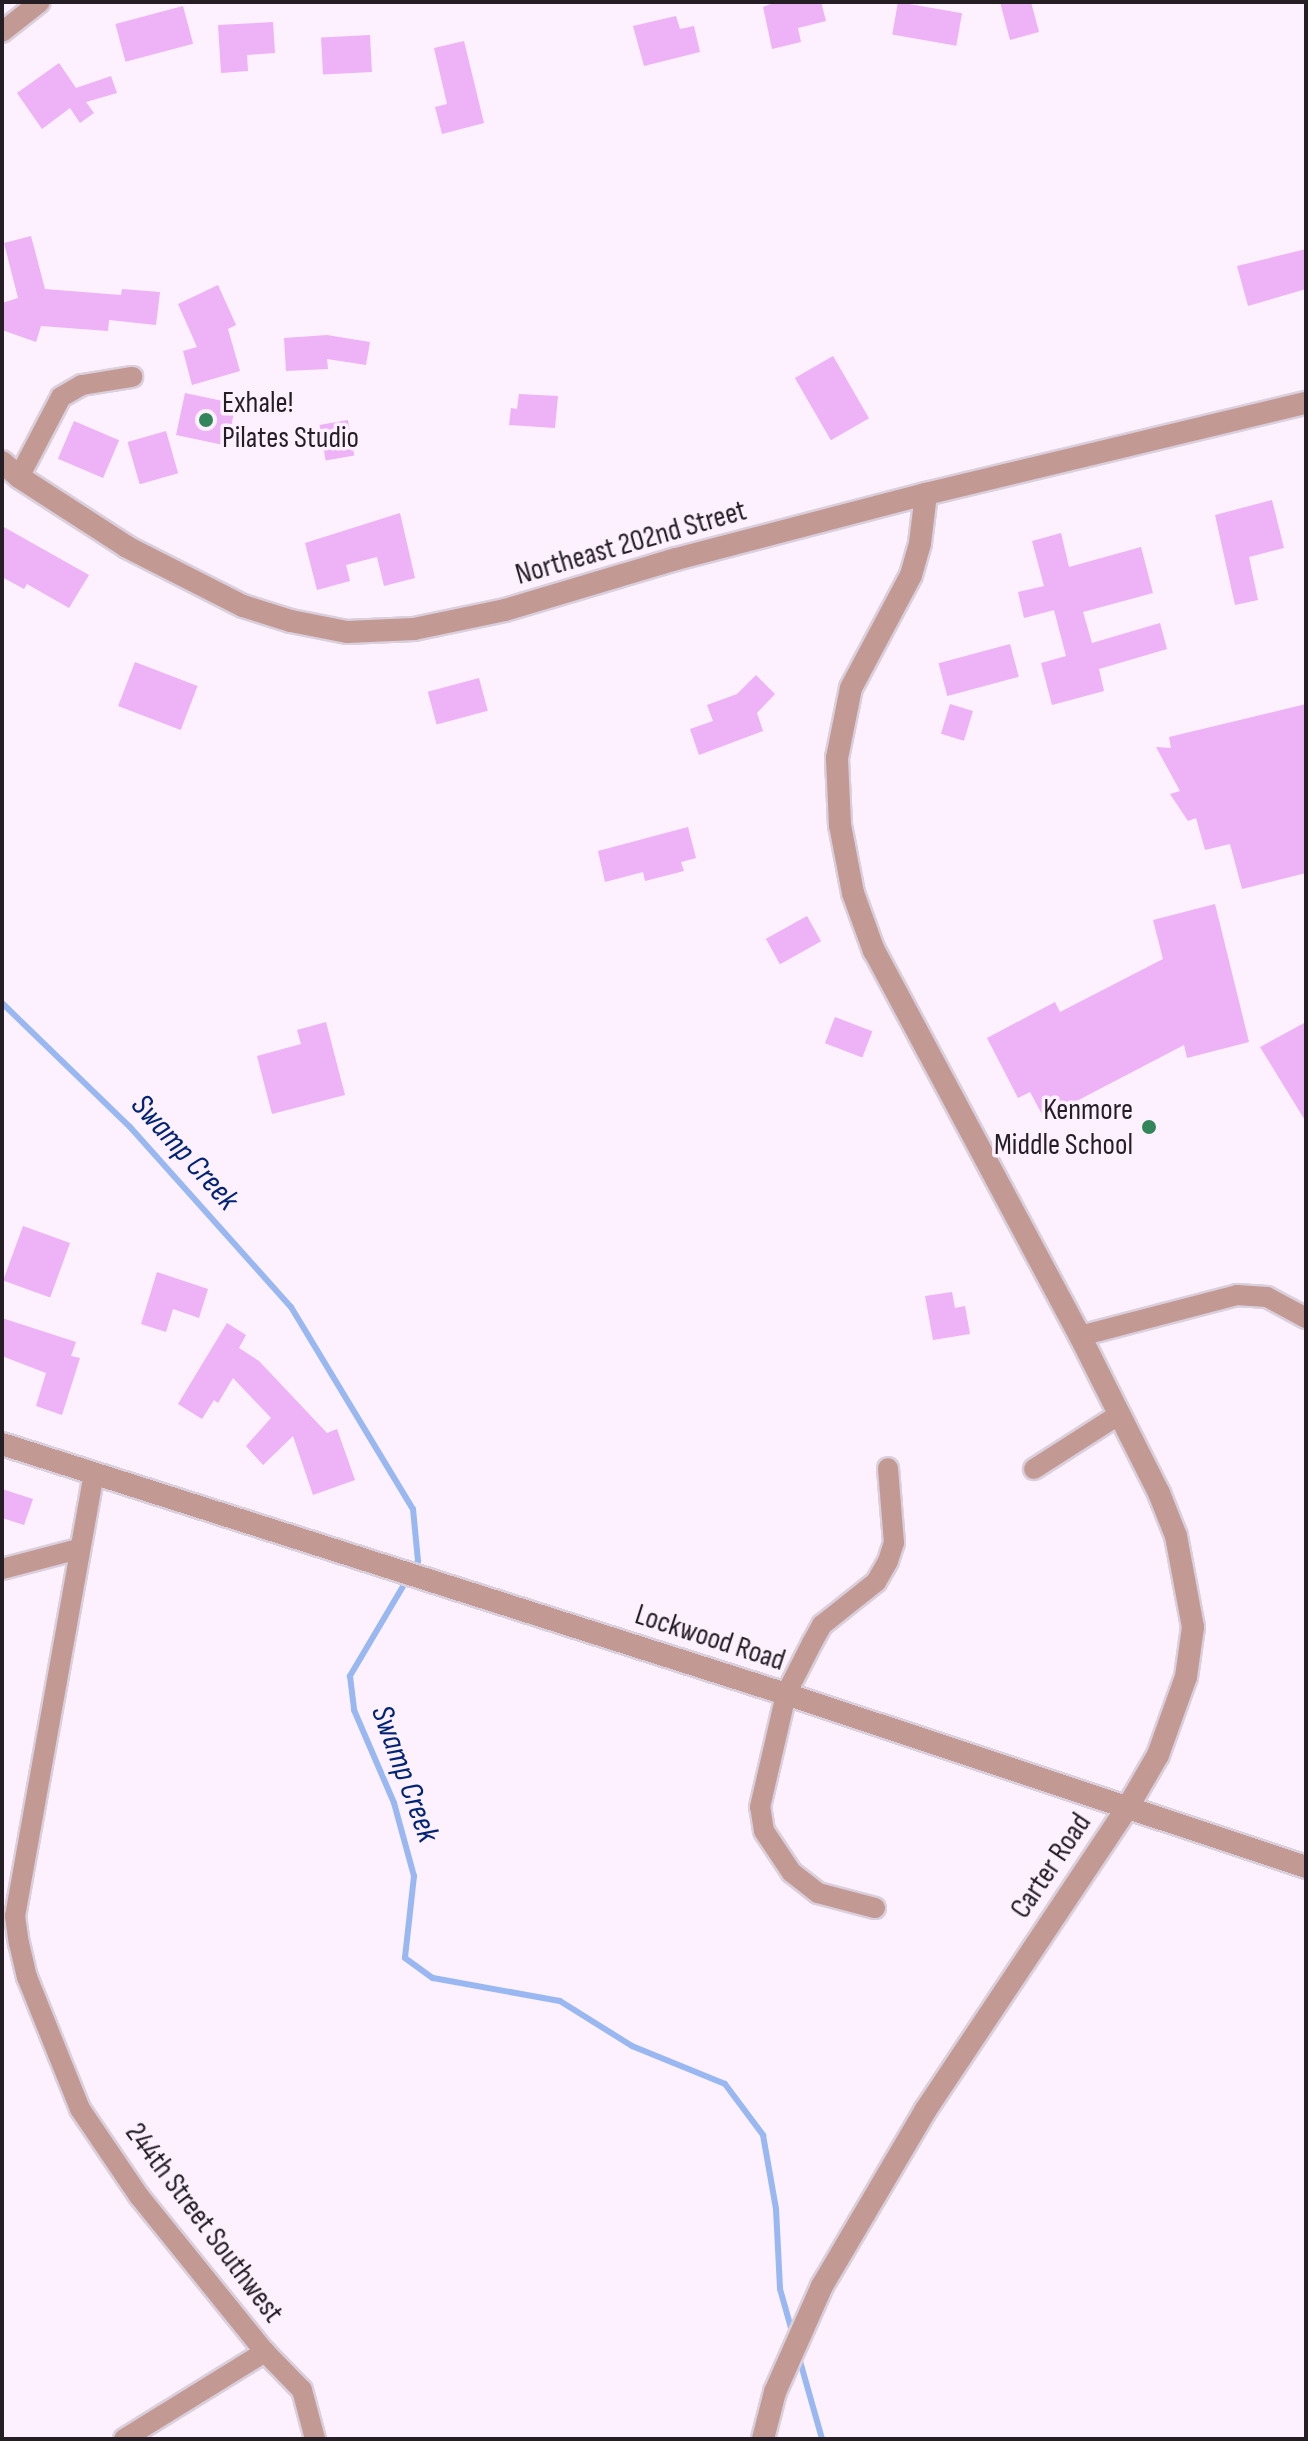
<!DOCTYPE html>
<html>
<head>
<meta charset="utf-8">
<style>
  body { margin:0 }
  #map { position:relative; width:1308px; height:2441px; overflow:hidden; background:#fdf1ff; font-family:"Sofia Sans Condensed",sans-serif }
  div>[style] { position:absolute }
  .stream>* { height:6px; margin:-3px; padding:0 3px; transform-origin:3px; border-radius:3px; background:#99b8f2 }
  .building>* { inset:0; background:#eeb2f6; transform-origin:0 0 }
  .roads { filter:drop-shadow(2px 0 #dacfdc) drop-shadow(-2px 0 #dacfdc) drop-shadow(0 2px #dacfdc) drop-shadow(0 -2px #dacfdc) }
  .minor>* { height:20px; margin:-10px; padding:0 10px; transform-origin:10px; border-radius:10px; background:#c39994 }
  .tertiary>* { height:22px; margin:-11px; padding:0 11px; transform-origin:11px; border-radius:11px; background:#c39994 }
  .dots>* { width:22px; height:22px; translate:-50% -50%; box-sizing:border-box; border:4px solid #fdf1ff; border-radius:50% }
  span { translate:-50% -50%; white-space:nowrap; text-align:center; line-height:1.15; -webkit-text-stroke:7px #fdf1ff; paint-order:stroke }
  .poi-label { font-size:30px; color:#251f25 }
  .left { translate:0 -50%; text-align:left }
  .right { translate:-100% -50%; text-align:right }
  .street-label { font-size:30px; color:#251f25 }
  .water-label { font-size:32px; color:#022475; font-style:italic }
  .frame { position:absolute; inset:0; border:4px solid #251f25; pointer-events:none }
</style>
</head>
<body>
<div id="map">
  <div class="stream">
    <i style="left:2px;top:1003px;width:178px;rotate:44.1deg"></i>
    <i style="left:130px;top:1127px;width:241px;rotate:48.2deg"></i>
    <i style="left:291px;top:1307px;width:236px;rotate:58.9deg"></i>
    <i style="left:413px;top:1509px;width:52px;rotate:84.5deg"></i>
    <i style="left:418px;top:1561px;width:134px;rotate:120.6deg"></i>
    <i style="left:350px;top:1676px;width:34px;rotate:83deg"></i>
    <i style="left:354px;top:1710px;width:101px;rotate:66.7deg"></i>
    <i style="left:394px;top:1803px;width:76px;rotate:74.7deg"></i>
    <i style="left:414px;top:1876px;width:82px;rotate:96.3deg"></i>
    <i style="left:405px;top:1958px;width:34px;rotate:36deg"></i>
    <i style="left:433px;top:1978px;width:129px;rotate:10.3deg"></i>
    <i style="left:560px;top:2001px;width:85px;rotate:32deg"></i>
    <i style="left:632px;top:2046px;width:100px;rotate:22.2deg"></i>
    <i style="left:725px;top:2084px;width:64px;rotate:53.3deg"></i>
    <i style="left:763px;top:2135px;width:75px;rotate:80deg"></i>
    <i style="left:776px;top:2209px;width:80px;rotate:87.1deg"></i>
    <i style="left:780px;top:2289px;width:48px;rotate:74.2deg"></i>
    <i style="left:798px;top:2354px;width:88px;rotate:74.2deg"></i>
  </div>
  <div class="building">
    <i style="clip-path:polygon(776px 2px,821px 2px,826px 21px,798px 28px,801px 42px,772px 49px,763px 7px)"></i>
    <i style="left:898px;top:2px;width:65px;height:33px;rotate:10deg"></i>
    <i style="clip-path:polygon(1000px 2px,1031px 2px,1039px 32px,1010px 40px)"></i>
    <i style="left:183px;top:6px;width:39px;height:70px;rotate:75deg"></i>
    <i style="clip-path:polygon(676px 16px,680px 29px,694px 26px,700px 52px,644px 66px,633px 26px)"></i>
    <i style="clip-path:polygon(273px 22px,275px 53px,247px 55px,248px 71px,221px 73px,218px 25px)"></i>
    <i style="left:370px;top:35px;width:37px;height:49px;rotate:87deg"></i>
    <i style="clip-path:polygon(464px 41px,484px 123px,442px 134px,435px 107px,447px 104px,434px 48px)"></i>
    <i style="clip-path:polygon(59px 63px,76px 88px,111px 76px,117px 93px,86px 102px,94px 113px,80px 123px,70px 108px,42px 129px,17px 93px)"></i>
    <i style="clip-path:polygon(31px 236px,45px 289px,121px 295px,122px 289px,160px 292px,156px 325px,109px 320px,108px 331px,41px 326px,36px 342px,2px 330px,2px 303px,18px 298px,4px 243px)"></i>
    <i style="clip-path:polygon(1306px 249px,1306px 289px,1248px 306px,1237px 266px)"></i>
    <i style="clip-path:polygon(218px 285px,236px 325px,228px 329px,240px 371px,192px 385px,183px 351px,197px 347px,178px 304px)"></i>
    <i style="clip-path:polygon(327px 335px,370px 342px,366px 365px,327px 359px,328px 369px,286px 371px,284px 338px)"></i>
    <i style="left:833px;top:356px;width:72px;height:44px;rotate:60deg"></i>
    <i style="left:185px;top:393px;width:52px;height:43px;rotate:12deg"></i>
    <i style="clip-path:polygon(519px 394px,558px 396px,555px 428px,509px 425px,511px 408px,517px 409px)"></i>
    <i style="left:348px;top:420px;width:36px;height:29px;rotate:80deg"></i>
    <i style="left:74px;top:421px;width:49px;height:41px;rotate:23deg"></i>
    <i style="left:166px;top:431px;width:44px;height:40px;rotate:74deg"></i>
    <i style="clip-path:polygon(1272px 500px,1284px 548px,1249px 557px,1258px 600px,1235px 605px,1215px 515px)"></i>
    <i style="clip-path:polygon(400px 513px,415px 578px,384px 586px,377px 557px,346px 565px,350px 581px,317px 590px,305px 543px)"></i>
    <i style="clip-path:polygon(2px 526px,89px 575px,69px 608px,27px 584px,24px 589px,2px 577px)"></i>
    <i style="clip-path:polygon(1061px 533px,1069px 567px,1141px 547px,1153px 593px,1083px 612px,1092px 643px,1160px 623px,1167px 649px,1099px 669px,1104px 691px,1052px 705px,1041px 663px,1066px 656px,1054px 610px,1024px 618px,1018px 592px,1044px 586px,1032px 541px)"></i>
    <i style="left:1010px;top:644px;width:34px;height:74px;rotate:75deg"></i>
    <i style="left:135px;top:662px;width:67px;height:47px;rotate:21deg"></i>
    <i style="clip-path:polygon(756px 675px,775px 694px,757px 713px,763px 731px,699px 755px,690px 729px,713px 721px,707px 705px,737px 694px)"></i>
    <i style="left:479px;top:678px;width:34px;height:53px;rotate:75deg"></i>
    <i style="left:950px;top:704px;width:24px;height:31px;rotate:17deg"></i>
    <i style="clip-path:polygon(1306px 704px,1306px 873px,1242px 889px,1230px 844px,1205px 850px,1196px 818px,1188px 821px,1170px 794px,1180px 791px,1156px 747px,1171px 748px,1169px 737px)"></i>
    <i style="clip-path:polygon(688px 827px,696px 858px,681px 862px,684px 871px,645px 881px,643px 872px,605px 882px,598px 851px)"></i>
    <i style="clip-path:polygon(1215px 904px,1249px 1042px,1187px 1058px,1184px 1045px,1044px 1118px,1030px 1092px,1018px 1098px,987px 1038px,1055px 1002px,1060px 1012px,1163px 959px,1153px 920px)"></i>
    <i style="left:807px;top:916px;width:29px;height:47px;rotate:61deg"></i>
    <i style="left:835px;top:1017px;width:40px;height:28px;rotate:21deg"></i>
    <i style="clip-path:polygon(326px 1022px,345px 1095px,272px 1114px,257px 1056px,301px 1044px,297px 1030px)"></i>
    <i style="clip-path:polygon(1306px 1022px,1306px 1122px,1260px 1047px)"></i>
    <i style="left:23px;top:1226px;width:50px;height:58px;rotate:20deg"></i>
    <i style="clip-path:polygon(157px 1272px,208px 1289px,199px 1318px,173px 1309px,166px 1332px,141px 1324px)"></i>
    <i style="clip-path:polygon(952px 1292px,955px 1308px,965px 1306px,970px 1334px,933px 1340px,925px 1296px)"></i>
    <i style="clip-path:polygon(2px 1318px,76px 1342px,71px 1356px,80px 1358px,62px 1415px,36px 1406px,46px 1373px,2px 1356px)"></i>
    <i style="clip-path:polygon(227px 1323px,246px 1335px,239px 1348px,259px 1361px,327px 1433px,337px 1429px,355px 1480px,313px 1495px,293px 1436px,263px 1465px,246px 1446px,271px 1418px,233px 1378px,218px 1403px,214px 1400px,202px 1419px,178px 1404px)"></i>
    <i style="clip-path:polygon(2px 1489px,33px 1499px,24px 1525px,2px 1518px)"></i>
  </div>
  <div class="roads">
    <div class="minor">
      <i style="left:2px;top:32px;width:48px;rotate:-38.3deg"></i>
      <i style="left:19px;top:477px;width:90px;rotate:-62.3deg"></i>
      <i style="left:61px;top:397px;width:24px;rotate:-30deg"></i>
      <i style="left:82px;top:385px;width:51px;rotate:-9.1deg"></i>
      <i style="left:1080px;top:1336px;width:162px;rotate:-14.6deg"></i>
      <i style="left:1237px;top:1295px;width:30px;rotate:4deg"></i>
      <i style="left:1267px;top:1297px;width:44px;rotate:28.3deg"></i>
      <i style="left:1034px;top:1469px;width:102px;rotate:-32.6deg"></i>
      <i style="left:94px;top:1473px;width:450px;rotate:100.1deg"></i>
      <i style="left:15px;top:1916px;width:27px;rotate:82deg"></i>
      <i style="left:19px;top:1943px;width:35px;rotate:77deg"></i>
      <i style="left:27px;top:1977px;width:142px;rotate:68.1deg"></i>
      <i style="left:80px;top:2109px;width:105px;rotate:55.9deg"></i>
      <i style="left:139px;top:2196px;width:201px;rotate:51.1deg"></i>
      <i style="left:2px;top:1569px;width:79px;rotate:-14.7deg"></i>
      <i style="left:875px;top:1908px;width:59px;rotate:-165.3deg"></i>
      <i style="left:818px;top:1893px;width:33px;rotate:-142deg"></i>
      <i style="left:792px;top:1873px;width:50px;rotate:-123.7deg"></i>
      <i style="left:764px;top:1831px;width:24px;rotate:-99deg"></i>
      <i style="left:760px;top:1807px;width:116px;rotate:-77deg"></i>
      <i style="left:786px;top:1694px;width:57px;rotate:-63deg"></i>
      <i style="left:812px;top:1643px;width:21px;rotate:-61deg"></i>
      <i style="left:822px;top:1625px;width:69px;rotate:-38.5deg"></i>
      <i style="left:876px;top:1582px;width:24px;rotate:-60deg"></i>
      <i style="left:888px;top:1561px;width:19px;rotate:-72deg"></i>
      <i style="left:894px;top:1543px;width:75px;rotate:-94.6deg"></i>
      <i style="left:124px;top:2439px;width:166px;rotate:-31.7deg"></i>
      <i style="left:265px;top:2352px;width:53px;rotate:45.8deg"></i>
      <i style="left:302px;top:2390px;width:51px;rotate:75.1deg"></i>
    </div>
    <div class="tertiary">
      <i style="left:2px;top:462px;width:23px;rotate:41deg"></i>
      <i style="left:19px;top:477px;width:129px;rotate:32.9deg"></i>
      <i style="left:127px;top:547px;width:130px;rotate:27deg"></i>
      <i style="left:243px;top:606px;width:50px;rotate:17.4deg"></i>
      <i style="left:291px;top:621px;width:57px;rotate:11.1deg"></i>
      <i style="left:347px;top:632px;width:67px;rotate:-2.6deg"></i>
      <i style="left:414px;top:629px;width:93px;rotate:-11.8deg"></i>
      <i style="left:505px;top:610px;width:178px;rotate:-16.6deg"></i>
      <i style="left:676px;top:559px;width:258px;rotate:-14.6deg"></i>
      <i style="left:926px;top:494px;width:391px;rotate:-13.5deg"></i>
      <i style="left:2px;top:1444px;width:823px;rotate:17.69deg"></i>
      <i style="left:786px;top:1694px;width:548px;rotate:18.4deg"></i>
      <i style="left:763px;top:2439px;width:49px;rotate:-75.7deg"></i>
      <i style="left:775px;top:2392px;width:116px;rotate:-66.1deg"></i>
      <i style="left:822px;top:2286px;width:203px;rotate:-59.5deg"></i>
      <i style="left:925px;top:2111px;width:368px;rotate:-56.3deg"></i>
      <i style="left:1129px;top:1805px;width:58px;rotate:-59.9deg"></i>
      <i style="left:1158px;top:1755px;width:83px;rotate:-70.3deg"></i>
      <i style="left:1186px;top:1677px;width:50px;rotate:-82deg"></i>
      <i style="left:1193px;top:1627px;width:93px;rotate:-100.6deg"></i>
      <i style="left:1176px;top:1536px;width:46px;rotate:-111.6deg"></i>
      <i style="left:1159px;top:1493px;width:176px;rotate:-116.7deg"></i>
      <i style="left:1080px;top:1336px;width:437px;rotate:-118.1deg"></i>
      <i style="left:874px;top:951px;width:62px;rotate:-109.9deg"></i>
      <i style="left:853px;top:893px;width:69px;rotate:-100.8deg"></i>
      <i style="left:840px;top:825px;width:67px;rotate:-92.6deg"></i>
      <i style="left:837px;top:758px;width:71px;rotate:-78.7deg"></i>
      <i style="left:851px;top:688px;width:128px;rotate:-62deg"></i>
      <i style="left:911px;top:575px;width:33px;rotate:-74deg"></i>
      <i style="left:920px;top:543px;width:49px;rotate:-83deg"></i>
    </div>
  </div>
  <div class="dots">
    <i style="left:206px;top:420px;background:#328659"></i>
    <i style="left:1149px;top:1127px;background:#328659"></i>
  </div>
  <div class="poi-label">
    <span class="left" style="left:222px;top:420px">Exhale!<br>Pilates Studio</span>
    <span class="right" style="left:1133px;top:1127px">Kenmore<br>Middle School</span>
  </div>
  <div class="street-label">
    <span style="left:631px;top:543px;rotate:-16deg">Northeast 202nd Street</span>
    <span style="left:710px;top:1638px;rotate:18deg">Lockwood Road</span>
    <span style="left:1051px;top:1866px;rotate:-56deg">Carter Road</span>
    <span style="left:204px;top:2223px;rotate:53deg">244th Street Southwest</span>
  </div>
  <div class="water-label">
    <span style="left:184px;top:1153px;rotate:48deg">Swamp Creek</span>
    <span style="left:404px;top:1774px;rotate:70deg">Swamp Creek</span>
  </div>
  <div class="frame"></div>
</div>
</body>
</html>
